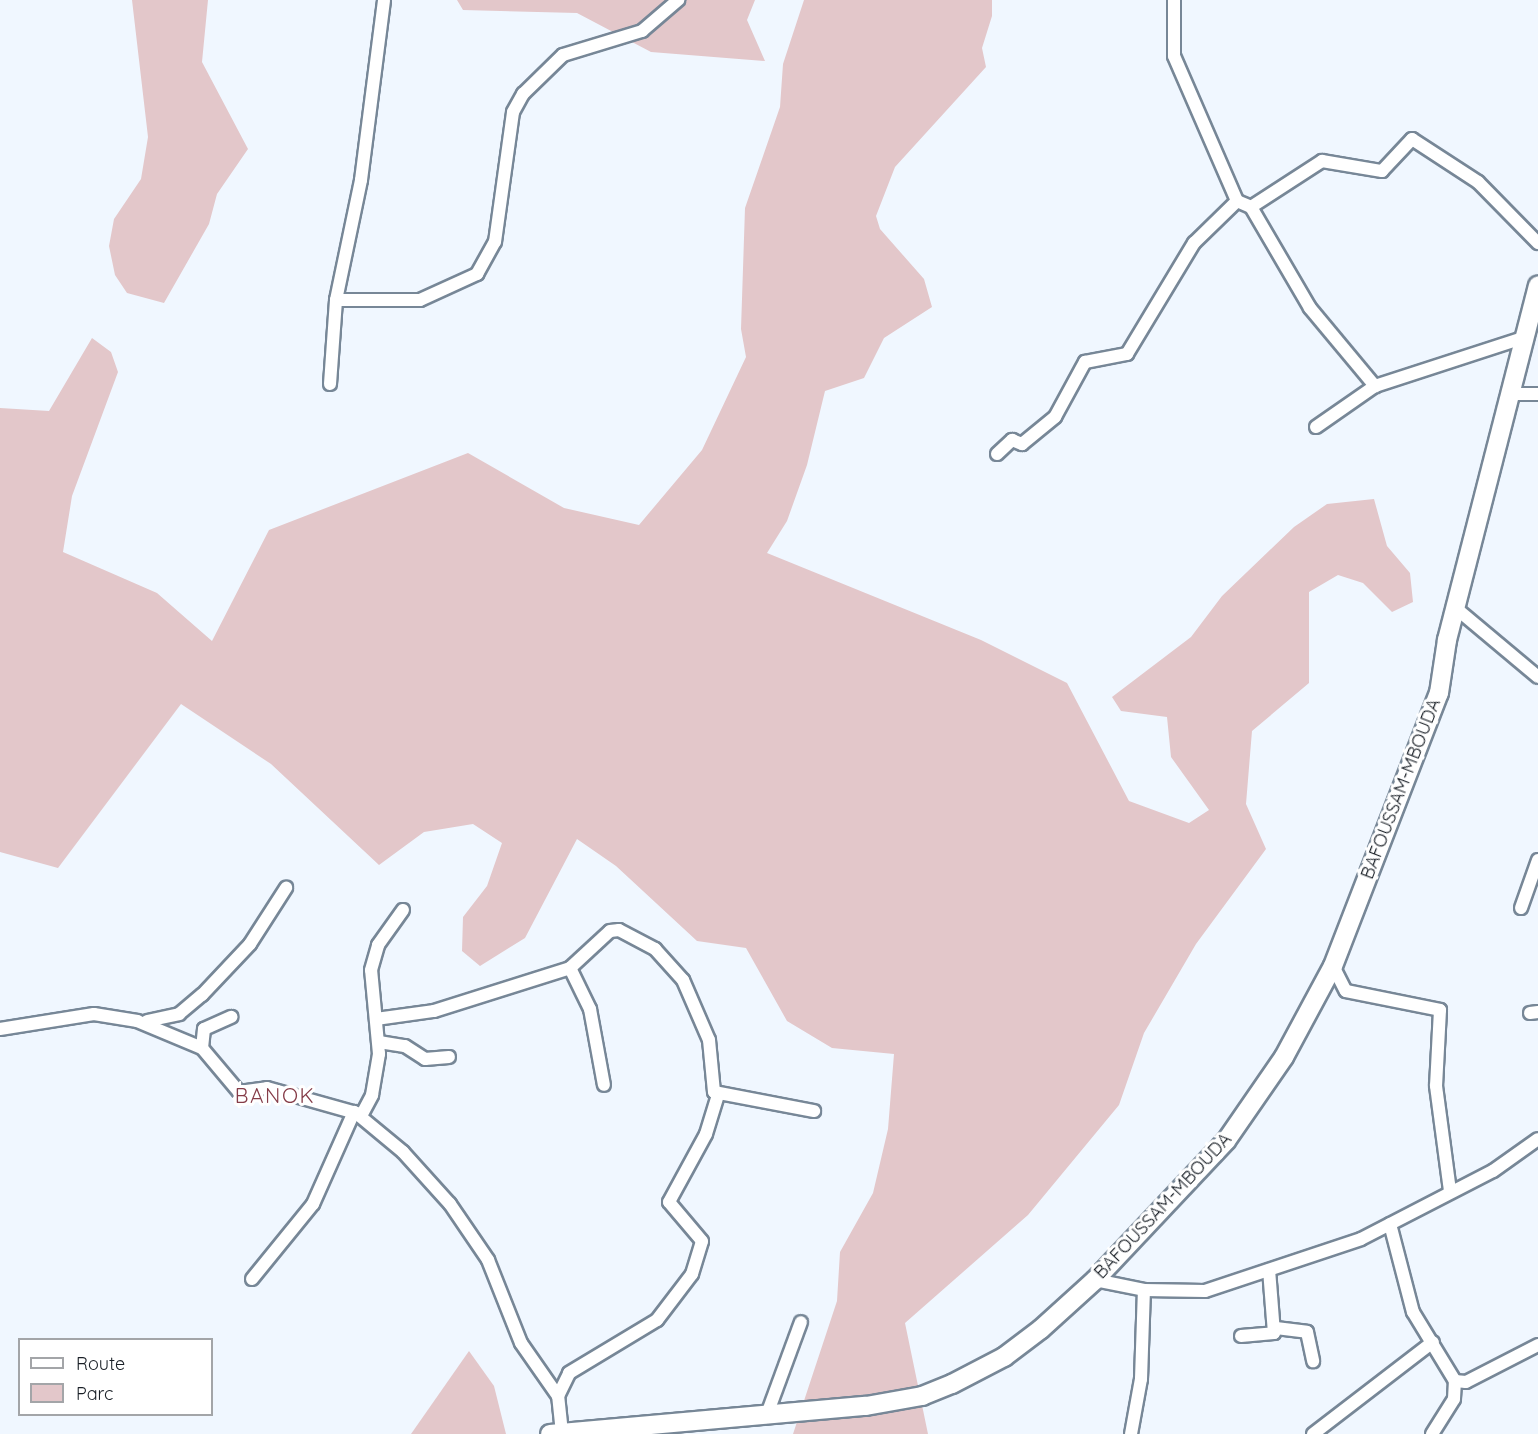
<!DOCTYPE html>
<html>
<head>
<meta charset="utf-8">
<style>
  body { margin:0 }
  #map { position:relative; width:1538px; height:1434px; overflow:hidden; background:#f0f7ff; font-family:Quicksand,sans-serif }
  div>[style] { position:absolute }
  .green>* { inset:0; background:#e3c7ca }
  .roads { filter:drop-shadow(2px 0 #778797) drop-shadow(-2px 0 #778797) drop-shadow(0 2px #778797) drop-shadow(0 -2px #778797) }
  .minor>* { height:12px; margin:-6px; padding:0 6px; transform-origin:6px; border-radius:6px; background:#fff }
  .highway>* { height:18px; margin:-9px; padding:0 9px; transform-origin:9px; border-radius:9px; background:#fff }
  span { translate:-50% -50%; white-space:nowrap; text-align:center; line-height:1.15; -webkit-text-stroke:6px #fff; paint-order:stroke }
  .street-label { font-size:18px; color:#191f26 }
  .quarter-label { font-size:21px; color:#853c48; letter-spacing:1.5px }
  .legend { position:absolute; left:18px; top:1338px; width:195px; height:78px; box-sizing:border-box; background:#fff; border:2px solid #a3a5a8; margin:0; padding:8px 10px; list-style:none; font-size:18px; color:#191f26 }
  .legend li { display:flex; align-items:center; gap:12px; height:30px }
  .legend b { width:30px; border:2px solid #a3a5a8 }
</style>
</head>
<body>
<div id="map">
  <div class="green">
    <i style="clip-path:polygon(132px 0,208px 0,202px 62px,248px 149px,217px 194px,209px 224px,164px 303px,127px 293px,115px 275px,109px 246px,114px 219px,141px 179px,148px 137px)"></i>
    <i style="clip-path:polygon(457px 0,755px 0,747px 20px,765px 61px,651px 52px,577px 13px,463px 10px)"></i>
    <i style="clip-path:polygon(804px 0,992px 0,992px 16px,982px 48px,986px 67px,895px 167px,876px 216px,880px 229px,924px 279px,932px 307px,884px 338px,864px 378px,825px 391px,807px 465px,787px 521px,767px 553px,981px 640px,1067px 683px,1129px 801px,1189px 823px,1209px 810px,1171px 757px,1167px 717px,1121px 711px,1112px 697px,1191px 637px,1222px 596px,1294px 527px,1327px 504px,1374px 499px,1387px 546px,1410px 573px,1413px 602px,1392px 612px,1363px 583px,1338px 575px,1309px 592px,1309px 683px,1252px 731px,1246px 804px,1266px 849px,1196px 944px,1144px 1033px,1119px 1105px,1028px 1215px,905px 1323px,928px 1434px,793px 1434px,837px 1301px,840px 1252px,873px 1193px,888px 1129px,894px 1054px,832px 1048px,787px 1021px,746px 948px,697px 941px,616px 866px,577px 839px,525px 938px,480px 966px,462px 951px,463px 917px,487px 886px,502px 843px,473px 824px,424px 832px,379px 865px,271px 764px,181px 704px,58px 868px,0 852px,0 408px,49px 411px,92px 338px,111px 352px,118px 372px,72px 496px,63px 552px,157px 593px,212px 641px,269px 530px,468px 453px,564px 508px,639px 525px,702px 450px,746px 357px,741px 329px,745px 208px,780px 107px,783px 64px)"></i>
    <i style="clip-path:polygon(469px 1351px,494px 1386px,506px 1434px,411px 1434px)"></i>
  </div>
  <div class="roads">
    <div class="minor">
      <i style="left:1174px;top:0;width:56px;rotate:90deg"></i>
      <i style="left:1174px;top:56px;width:158px;rotate:66.5deg"></i>
      <i style="left:1237px;top:201px;width:15px;rotate:23deg"></i>
      <i style="left:1251px;top:207px;width:117px;rotate:59.7deg"></i>
      <i style="left:1310px;top:308px;width:102px;rotate:50.2deg"></i>
      <i style="left:1251px;top:207px;width:85px;rotate:-32.9deg"></i>
      <i style="left:1322px;top:161px;width:61px;rotate:9.5deg"></i>
      <i style="left:1382px;top:171px;width:44px;rotate:-46.8deg"></i>
      <i style="left:1412px;top:139px;width:79px;rotate:33.1deg"></i>
      <i style="left:1478px;top:182px;width:86px;rotate:45.5deg"></i>
      <i style="left:336px;top:300px;width:84px"></i>
      <i style="left:420px;top:300px;width:63px;rotate:-24.5deg"></i>
      <i style="left:477px;top:274px;width:37px;rotate:-61deg"></i>
      <i style="left:495px;top:242px;width:131px;rotate:-82.1deg"></i>
      <i style="left:513px;top:112px;width:21px;rotate:-61deg"></i>
      <i style="left:523px;top:94px;width:56px;rotate:-44.3deg"></i>
      <i style="left:563px;top:55px;width:83px;rotate:-16.9deg"></i>
      <i style="left:642px;top:31px;width:48px;rotate:-40.7deg"></i>
      <i style="left:330px;top:384px;width:84px;rotate:-85.9deg"></i>
      <i style="left:336px;top:300px;width:123px;rotate:-78.2deg"></i>
      <i style="left:361px;top:180px;width:181px;rotate:-82.7deg"></i>
      <i style="left:1514px;top:394px;width:24px"></i>
      <i style="left:1316px;top:427px;width:72px;rotate:-34.8deg"></i>
      <i style="left:1375px;top:386px;width:159px;rotate:-18deg"></i>
      <i style="left:997px;top:454px;width:21px;rotate:-43deg"></i>
      <i style="left:1012px;top:440px;width:11px;rotate:22deg"></i>
      <i style="left:1022px;top:444px;width:43px;rotate:-39.3deg"></i>
      <i style="left:1055px;top:417px;width:63px;rotate:-61.4deg"></i>
      <i style="left:1085px;top:362px;width:43px;rotate:-10.8deg"></i>
      <i style="left:1127px;top:354px;width:130px;rotate:-58.9deg"></i>
      <i style="left:1194px;top:243px;width:60px;rotate:-44.3deg"></i>
      <i style="left:1458px;top:610px;width:104px;rotate:39.9deg"></i>
      <i style="left:1521px;top:908px;width:51px;rotate:-70.5deg"></i>
      <i style="left:1333px;top:966px;width:28px;rotate:63deg"></i>
      <i style="left:1346px;top:991px;width:96px;rotate:11.4deg"></i>
      <i style="left:1440px;top:1010px;width:76px;rotate:93deg"></i>
      <i style="left:1436px;top:1086px;width:106px;rotate:82.4deg"></i>
      <i style="left:570px;top:968px;width:46px;rotate:64deg"></i>
      <i style="left:590px;top:1009px;width:77px;rotate:79.6deg"></i>
      <i style="left:1530px;top:1013px;width:8px;rotate:-7deg"></i>
      <i style="left:376px;top:1019px;width:59px;rotate:-7.9deg"></i>
      <i style="left:434px;top:1011px;width:143px;rotate:-17.5deg"></i>
      <i style="left:570px;top:968px;width:54px;rotate:-42.8deg"></i>
      <i style="left:610px;top:931px;width:9px;rotate:-6deg"></i>
      <i style="left:619px;top:930px;width:41px;rotate:27.8deg"></i>
      <i style="left:655px;top:949px;width:42px;rotate:47.9deg"></i>
      <i style="left:683px;top:980px;width:65px;rotate:66.6deg"></i>
      <i style="left:709px;top:1040px;width:52px;rotate:84.5deg"></i>
      <i style="left:714px;top:1092px;width:102px;rotate:10.8deg"></i>
      <i style="left:147px;top:1021px;width:33px;rotate:-12deg"></i>
      <i style="left:179px;top:1014px;width:30px;rotate:-40deg"></i>
      <i style="left:202px;top:995px;width:70px;rotate:-46.7deg"></i>
      <i style="left:250px;top:944px;width:67px;rotate:-57.3deg"></i>
      <i style="left:0;top:1029px;width:95px;rotate:-9.1deg"></i>
      <i style="left:94px;top:1014px;width:44px;rotate:9.2deg"></i>
      <i style="left:137px;top:1021px;width:70px;rotate:22.6deg"></i>
      <i style="left:202px;top:1048px;width:57px;rotate:49.9deg"></i>
      <i style="left:239px;top:1092px;width:28px;rotate:-8deg"></i>
      <i style="left:267px;top:1088px;width:92px;rotate:15.7deg"></i>
      <i style="left:356px;top:1113px;width:61px;rotate:39.7deg"></i>
      <i style="left:403px;top:1152px;width:70px;rotate:47.9deg"></i>
      <i style="left:450px;top:1204px;width:68px;rotate:55.8deg"></i>
      <i style="left:488px;top:1260px;width:89px;rotate:68.3deg"></i>
      <i style="left:521px;top:1343px;width:65px;rotate:55.1deg"></i>
      <i style="left:379px;top:1042px;width:26px;rotate:9deg"></i>
      <i style="left:405px;top:1046px;width:24px;rotate:33deg"></i>
      <i style="left:425px;top:1059px;width:24px;rotate:-5deg"></i>
      <i style="left:202px;top:1048px;width:19px;rotate:-84deg"></i>
      <i style="left:204px;top:1029px;width:30px;rotate:-24deg"></i>
      <i style="left:361px;top:1116px;width:24px;rotate:-62deg"></i>
      <i style="left:372px;top:1095px;width:42px;rotate:-80.3deg"></i>
      <i style="left:379px;top:1054px;width:84px;rotate:-95.4deg"></i>
      <i style="left:371px;top:970px;width:26px;rotate:-74deg"></i>
      <i style="left:378px;top:945px;width:43px;rotate:-54.5deg"></i>
      <i style="left:1390px;top:1224px;width:91px;rotate:75.4deg"></i>
      <i style="left:1413px;top:1312px;width:81px;rotate:58.7deg"></i>
      <i style="left:1455px;top:1381px;width:11px;rotate:5deg"></i>
      <i style="left:1466px;top:1382px;width:81px;rotate:-27.2deg"></i>
      <i style="left:252px;top:1279px;width:97px;rotate:-50.9deg"></i>
      <i style="left:313px;top:1204px;width:101px;rotate:-66deg"></i>
      <i style="left:1095px;top:1280px;width:50px;rotate:11.5deg"></i>
      <i style="left:1144px;top:1290px;width:61px;rotate:0.9deg"></i>
      <i style="left:1205px;top:1291px;width:164px;rotate:-18.4deg"></i>
      <i style="left:1361px;top:1239px;width:148px;rotate:-27.3deg"></i>
      <i style="left:1493px;top:1171px;width:55px;rotate:-35.4deg"></i>
      <i style="left:1276px;top:1328px;width:31px;rotate:7deg"></i>
      <i style="left:1307px;top:1332px;width:30px;rotate:78deg"></i>
      <i style="left:1241px;top:1336px;width:33px;rotate:-5deg"></i>
      <i style="left:1274px;top:1333px;width:63px;rotate:-94.5deg"></i>
      <i style="left:766px;top:1417px;width:101px;rotate:-69.8deg"></i>
      <i style="left:562px;top:1433px;width:37px;rotate:-96deg"></i>
      <i style="left:558px;top:1396px;width:25px;rotate:-64deg"></i>
      <i style="left:569px;top:1373px;width:103px;rotate:-31.1deg"></i>
      <i style="left:657px;top:1320px;width:58px;rotate:-52.7deg"></i>
      <i style="left:692px;top:1274px;width:34px;rotate:-73deg"></i>
      <i style="left:702px;top:1241px;width:51px;rotate:-130.2deg"></i>
      <i style="left:669px;top:1202px;width:77px;rotate:-61.4deg"></i>
      <i style="left:706px;top:1134px;width:41px;rotate:-72.9deg"></i>
      <i style="left:1131px;top:1434px;width:56px;rotate:-79.7deg"></i>
      <i style="left:1141px;top:1379px;width:89px;rotate:-88.1deg"></i>
      <i style="left:1313px;top:1434px;width:151px;rotate:-37.5deg"></i>
      <i style="left:1432px;top:1434px;width:41px;rotate:-57.8deg"></i>
      <i style="left:1454px;top:1399px;width:18px;rotate:-87deg"></i>
    </div>
    <div class="highway">
      <i style="left:550px;top:1434px;width:317px;rotate:-5.1deg"></i>
      <i style="left:866px;top:1406px;width:57px;rotate:-10.1deg"></i>
      <i style="left:922px;top:1396px;width:32px;rotate:-22deg"></i>
      <i style="left:952px;top:1384px;width:59px;rotate:-27.4deg"></i>
      <i style="left:1004px;top:1357px;width:46px;rotate:-37.1deg"></i>
      <i style="left:1041px;top:1329px;width:73px;rotate:-42.2deg"></i>
      <i style="left:1095px;top:1280px;width:191px;rotate:-46.7deg"></i>
      <i style="left:1226px;top:1141px;width:102px;rotate:-55.4deg"></i>
      <i style="left:1284px;top:1057px;width:103px;rotate:-61.7deg"></i>
      <i style="left:1333px;top:966px;width:293px;rotate:-68.8deg"></i>
      <i style="left:1439px;top:693px;width:54px;rotate:-81.4deg"></i>
      <i style="left:1447px;top:640px;width:366px;rotate:-75.6deg"></i>
    </div>
  </div>
  <div class="street-label">
    <span style="left:1401px;top:789px;rotate:-69deg">BAFOUSSAM-MBOUDA</span>
    <span style="left:1163px;top:1206px;rotate:-47deg">BAFOUSSAM-MBOUDA</span>
  </div>
  <div class="quarter-label">
    <span style="left:275px;top:1095px">BANOK</span>
  </div>
  <ul class="legend">
  <li><b style="height:8px;background:#fff"></b>Route</li>
  <li><b style="height:16px;background:#e3c7ca"></b>Parc</li>
  </ul>
</div>
</body>
</html>
